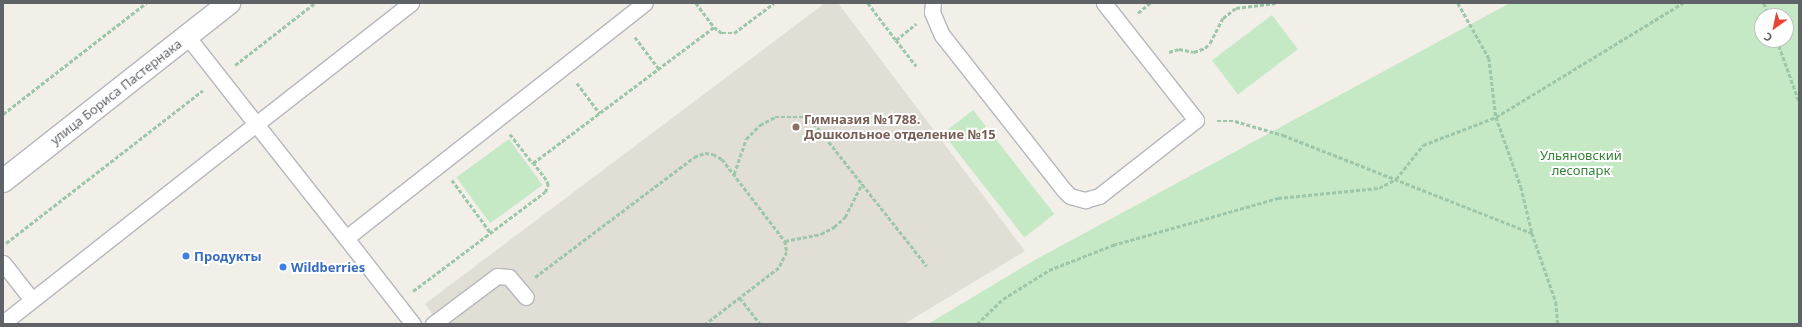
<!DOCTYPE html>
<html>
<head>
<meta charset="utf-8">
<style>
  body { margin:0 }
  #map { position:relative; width:1802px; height:327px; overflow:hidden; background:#f1efe8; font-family:"Noto Sans",sans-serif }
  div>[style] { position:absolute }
  .education>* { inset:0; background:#e1ded6 }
  .green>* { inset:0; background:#c5e8c5; transform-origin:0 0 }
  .path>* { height:2.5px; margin-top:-1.25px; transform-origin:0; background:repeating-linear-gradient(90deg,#9cc7a9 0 4px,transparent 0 6px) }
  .roads { filter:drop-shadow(1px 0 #b5b8bc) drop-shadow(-1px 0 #b5b8bc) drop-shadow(0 1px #b5b8bc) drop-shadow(0 -1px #b5b8bc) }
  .service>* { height:15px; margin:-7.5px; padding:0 7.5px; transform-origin:7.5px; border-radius:7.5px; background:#fff }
  .minor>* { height:22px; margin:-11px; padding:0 11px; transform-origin:11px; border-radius:11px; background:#fff }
  .dots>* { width:11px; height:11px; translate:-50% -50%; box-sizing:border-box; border:2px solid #fff; border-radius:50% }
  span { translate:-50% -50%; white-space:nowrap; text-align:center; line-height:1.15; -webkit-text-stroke:4px #fff; paint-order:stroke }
  .street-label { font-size:13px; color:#5f6368 }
  .education-label { font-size:13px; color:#785e54; font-weight:700 }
  .left { translate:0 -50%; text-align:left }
  .park-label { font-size:13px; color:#348238 }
  .shop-label { font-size:13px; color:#366cbe; font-weight:700 }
  .frame { position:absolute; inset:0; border:4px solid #5f6368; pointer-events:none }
  .north { position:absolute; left:1754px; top:8px; width:40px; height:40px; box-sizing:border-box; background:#fff; border:1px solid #bfc1c3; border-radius:50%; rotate:213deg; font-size:11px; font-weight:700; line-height:16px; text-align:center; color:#5f6368 }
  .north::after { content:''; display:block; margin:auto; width:14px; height:18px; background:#ea4335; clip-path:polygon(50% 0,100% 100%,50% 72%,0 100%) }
</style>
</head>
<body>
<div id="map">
  <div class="education">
    <i style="clip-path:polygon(825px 3px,838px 3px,1025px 251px,904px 324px,440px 324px,425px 304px)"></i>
  </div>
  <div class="green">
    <i style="clip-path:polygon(evenodd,1510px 3px,1799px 3px,1799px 324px,928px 324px,1033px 261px,1510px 3px,1762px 16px,1786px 16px,1786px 40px,1762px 40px,1762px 16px)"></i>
    <i style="left:1272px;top:15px;width:43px;height:75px;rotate:53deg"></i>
    <i style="left:973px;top:110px;width:132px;height:38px;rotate:52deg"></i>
    <i style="left:509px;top:139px;width:57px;height:65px;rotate:54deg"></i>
  </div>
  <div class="path">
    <i style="left:696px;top:3px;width:30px;rotate:53deg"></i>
    <i style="left:868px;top:3px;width:46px;rotate:52.9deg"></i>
    <i style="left:896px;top:40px;width:26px;rotate:-39deg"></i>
    <i style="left:1458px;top:3px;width:63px;rotate:60.6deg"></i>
    <i style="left:1489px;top:58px;width:59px;rotate:83.2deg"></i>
    <i style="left:1496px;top:117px;width:74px;rotate:70.3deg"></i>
    <i style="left:1521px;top:187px;width:46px;rotate:76.3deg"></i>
    <i style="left:1764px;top:3px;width:14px;rotate:69deg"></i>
    <i style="left:1138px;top:13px;width:16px;rotate:-40deg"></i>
    <i style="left:635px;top:37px;width:40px;rotate:53deg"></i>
    <i style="left:896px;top:40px;width:33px;rotate:52deg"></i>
    <i style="left:1777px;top:40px;width:65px;rotate:70.2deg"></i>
    <i style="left:1169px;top:52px;width:10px;rotate:-17deg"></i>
    <i style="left:1179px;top:49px;width:15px;rotate:11deg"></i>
    <i style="left:1194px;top:52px;width:12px;rotate:-20deg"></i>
    <i style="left:1205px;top:48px;width:7px;rotate:-45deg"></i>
    <i style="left:1210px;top:43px;width:28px;rotate:-63deg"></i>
    <i style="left:1223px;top:18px;width:16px;rotate:-38deg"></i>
    <i style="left:1236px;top:8px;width:40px;rotate:-7.1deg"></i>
    <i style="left:235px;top:65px;width:101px;rotate:-37.8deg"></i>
    <i style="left:577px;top:83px;width:38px;rotate:53deg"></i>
    <i style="left:3px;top:114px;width:181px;rotate:-37.8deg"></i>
    <i style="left:1217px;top:121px;width:18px"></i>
    <i style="left:1235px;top:121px;width:50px;rotate:16.3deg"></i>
    <i style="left:1283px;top:135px;width:268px;rotate:21.5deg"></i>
    <i style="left:1532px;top:233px;width:73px;rotate:70.8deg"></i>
    <i style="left:1556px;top:302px;width:22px;rotate:85deg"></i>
    <i style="left:510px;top:134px;width:37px;rotate:52deg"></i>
    <i style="left:734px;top:174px;width:37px;rotate:-71deg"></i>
    <i style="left:746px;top:139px;width:20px;rotate:-45deg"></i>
    <i style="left:760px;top:125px;width:17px;rotate:-28deg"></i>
    <i style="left:775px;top:117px;width:29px"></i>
    <i style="left:804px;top:117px;width:12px;rotate:31deg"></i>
    <i style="left:814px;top:123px;width:182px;rotate:51.7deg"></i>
    <i style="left:452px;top:180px;width:66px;rotate:53.7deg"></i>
    <i style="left:785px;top:241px;width:37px;rotate:-11deg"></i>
    <i style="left:821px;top:234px;width:15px;rotate:-28deg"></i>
    <i style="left:834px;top:227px;width:15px;rotate:-42deg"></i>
    <i style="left:845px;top:217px;width:37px;rotate:-63deg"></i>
    <i style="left:6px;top:243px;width:249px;rotate:-37.8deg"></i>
    <i style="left:535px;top:277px;width:199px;rotate:-37deg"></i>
    <i style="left:694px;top:157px;width:12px;rotate:-20deg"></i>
    <i style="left:705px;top:153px;width:8px;rotate:7deg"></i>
    <i style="left:713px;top:154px;width:10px;rotate:29deg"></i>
    <i style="left:722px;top:159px;width:103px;rotate:52.5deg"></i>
    <i style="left:785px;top:241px;width:11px;rotate:80deg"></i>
    <i style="left:787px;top:252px;width:18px;rotate:117deg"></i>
    <i style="left:779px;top:268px;width:92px;rotate:142.5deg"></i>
    <i style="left:413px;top:291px;width:165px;rotate:-36.9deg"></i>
    <i style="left:545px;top:192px;width:8px;rotate:-67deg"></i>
    <i style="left:548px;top:185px;width:5px;rotate:-112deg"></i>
    <i style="left:546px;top:180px;width:21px;rotate:-127deg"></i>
    <i style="left:533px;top:163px;width:226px;rotate:-36.9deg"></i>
    <i style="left:714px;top:27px;width:10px;rotate:37deg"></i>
    <i style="left:722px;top:33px;width:12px"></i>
    <i style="left:734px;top:33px;width:50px;rotate:-36.9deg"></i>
    <i style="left:740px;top:298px;width:33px;rotate:52deg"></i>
    <i style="left:977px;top:324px;width:36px;rotate:-44deg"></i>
    <i style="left:1003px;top:299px;width:54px;rotate:-32.2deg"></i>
    <i style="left:1049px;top:270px;width:69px;rotate:-21.3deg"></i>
    <i style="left:1113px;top:245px;width:172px;rotate:-15.9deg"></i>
    <i style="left:1278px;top:198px;width:101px;rotate:-5.7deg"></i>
    <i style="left:1379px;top:188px;width:19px;rotate:-28deg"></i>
    <i style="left:1396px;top:179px;width:43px;rotate:-51.5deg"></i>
    <i style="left:1423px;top:145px;width:78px;rotate:-21deg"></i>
    <i style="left:1496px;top:117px;width:219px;rotate:-31.4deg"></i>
  </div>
  <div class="roads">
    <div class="service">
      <i style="left:411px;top:3px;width:197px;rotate:142deg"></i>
      <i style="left:256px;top:124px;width:145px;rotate:51.7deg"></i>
      <i style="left:346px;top:238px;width:380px;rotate:-38.2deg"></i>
      <i style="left:933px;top:3px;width:9px;rotate:96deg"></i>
      <i style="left:932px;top:12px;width:25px;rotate:67deg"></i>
      <i style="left:942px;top:35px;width:197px;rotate:51.8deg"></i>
      <i style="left:1064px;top:190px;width:8px;rotate:45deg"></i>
      <i style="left:1070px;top:196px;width:16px;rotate:15deg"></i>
      <i style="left:1085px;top:200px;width:15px;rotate:-16deg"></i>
      <i style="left:1099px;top:196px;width:123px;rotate:-38.1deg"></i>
      <i style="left:1196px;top:120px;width:149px;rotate:-128.2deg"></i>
      <i style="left:346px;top:238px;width:109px;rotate:52.1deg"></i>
      <i style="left:3px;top:263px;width:47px;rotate:51.9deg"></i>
      <i style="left:3px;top:323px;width:322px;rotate:-38.2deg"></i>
      <i style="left:256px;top:124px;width:112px;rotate:-128.1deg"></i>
      <i style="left:433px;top:324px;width:80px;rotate:-36.9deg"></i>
      <i style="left:497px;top:276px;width:12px;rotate:5deg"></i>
      <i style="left:509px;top:277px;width:26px;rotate:50deg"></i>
    </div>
    <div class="minor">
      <i style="left:3px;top:181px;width:288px;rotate:-38.2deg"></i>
    </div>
  </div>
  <div class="dots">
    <i style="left:796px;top:127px;background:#8d6e63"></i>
    <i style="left:186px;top:256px;background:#3f7fe0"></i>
    <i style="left:283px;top:267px;background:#3f7fe0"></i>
  </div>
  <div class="street-label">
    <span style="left:116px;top:92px;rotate:-38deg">улица Бориса Пастернака</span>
  </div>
  <div class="education-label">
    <span class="left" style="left:804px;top:127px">Гимназия №1788.<br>Дошкольное отделение №15</span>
  </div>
  <div class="park-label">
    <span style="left:1581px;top:163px">Ульяновский<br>лесопарк</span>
  </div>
  <div class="shop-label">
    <span class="left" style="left:194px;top:256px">Продукты</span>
    <span class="left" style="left:291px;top:267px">Wildberries</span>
  </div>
  <div class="frame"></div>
  <div class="north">С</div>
</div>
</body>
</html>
